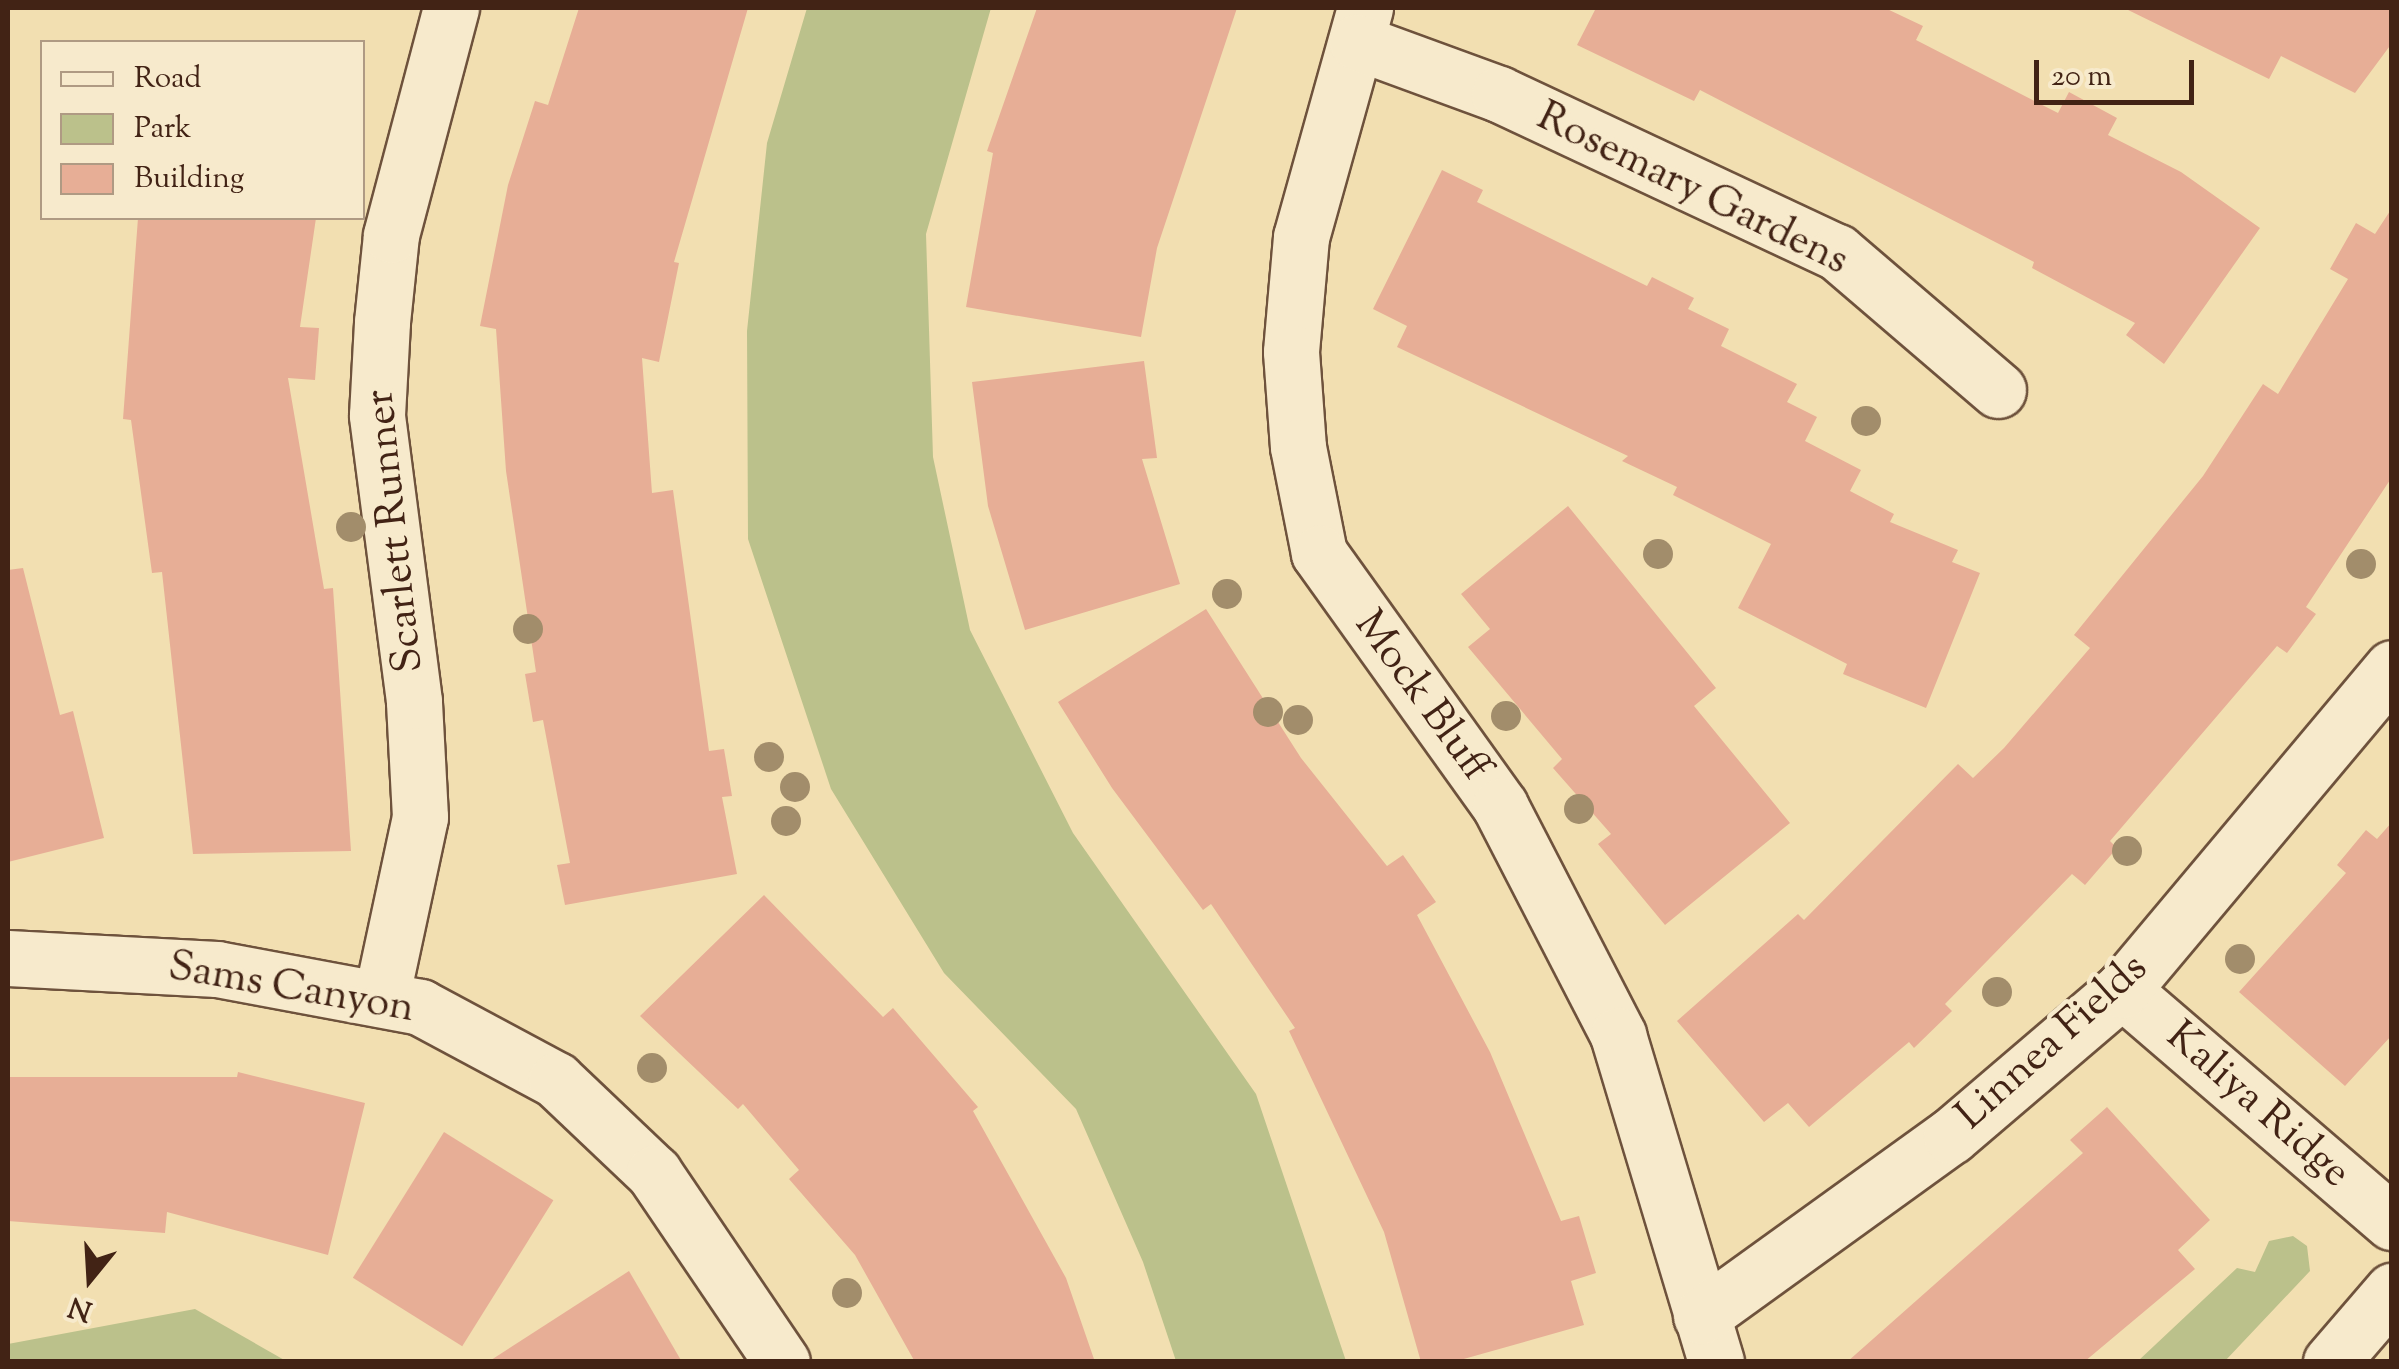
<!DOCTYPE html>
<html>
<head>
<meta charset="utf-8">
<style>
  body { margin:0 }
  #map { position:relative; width:2399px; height:1369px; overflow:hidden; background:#f2dfb1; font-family:"Sorts Mill Goudy",serif }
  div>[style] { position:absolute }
  .green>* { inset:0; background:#bbc18b }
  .building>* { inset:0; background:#e7ae96; transform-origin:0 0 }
  .roads { filter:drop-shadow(2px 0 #6e523c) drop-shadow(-2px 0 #6e523c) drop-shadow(0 2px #6e523c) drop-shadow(0 -2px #6e523c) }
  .street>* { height:55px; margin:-27.5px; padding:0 27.5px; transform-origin:27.5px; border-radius:27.5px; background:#f7eacc }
  .trees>* { width:30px; height:30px; margin:-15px; border-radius:50%; background:#a28d6b }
  span { translate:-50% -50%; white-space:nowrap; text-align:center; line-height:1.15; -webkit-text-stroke:9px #f7eacc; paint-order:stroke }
  .street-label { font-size:42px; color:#422315 }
  .frame { position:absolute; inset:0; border:10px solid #422315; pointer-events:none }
  .legend { position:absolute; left:40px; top:40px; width:325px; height:180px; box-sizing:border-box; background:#f7eacc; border:2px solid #af9a83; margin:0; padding:12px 18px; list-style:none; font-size:30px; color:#422315 }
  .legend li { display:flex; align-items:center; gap:20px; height:50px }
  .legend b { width:50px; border:2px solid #af9a83 }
  .north { position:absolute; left:40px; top:1229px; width:100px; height:100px; -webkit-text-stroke:8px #f7eacc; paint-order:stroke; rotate:198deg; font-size:28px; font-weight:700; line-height:40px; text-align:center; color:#422315 }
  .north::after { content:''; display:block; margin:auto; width:35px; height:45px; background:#422315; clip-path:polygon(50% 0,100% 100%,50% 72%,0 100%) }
  .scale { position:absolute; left:2034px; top:60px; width:160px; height:45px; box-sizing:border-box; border:5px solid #422315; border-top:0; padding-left:12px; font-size:30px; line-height:35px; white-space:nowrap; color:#422315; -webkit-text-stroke:8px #f7eacc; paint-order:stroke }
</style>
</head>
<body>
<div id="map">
  <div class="green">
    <i style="clip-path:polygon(807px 8px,991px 8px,926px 234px,933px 457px,970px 630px,1073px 833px,1256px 1094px,1346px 1361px,1176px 1361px,1143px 1262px,1076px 1109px,944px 973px,831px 789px,748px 539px,747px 331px,767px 143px)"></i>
    <i style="clip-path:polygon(2293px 1236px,2307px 1246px,2310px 1271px,2225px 1361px,2138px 1361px,2237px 1268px,2255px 1272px,2269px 1241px)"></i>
    <i style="clip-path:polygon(195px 1309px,286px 1361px,8px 1361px,8px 1344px)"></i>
  </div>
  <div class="building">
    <i style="clip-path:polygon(579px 8px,748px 8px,674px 262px,679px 263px,659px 362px,642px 358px,652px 493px,673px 490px,709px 751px,724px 749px,732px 796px,722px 797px,737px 874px,565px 905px,557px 865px,570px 863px,543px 720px,533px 722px,525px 674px,536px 672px,506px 471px,496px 329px,480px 326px,508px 185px,535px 101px,548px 105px)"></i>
    <i style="clip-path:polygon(1037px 8px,1237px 8px,1157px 248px,1141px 337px,966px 307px,993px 153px,987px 151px)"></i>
    <i style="clip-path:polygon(1596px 8px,1885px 8px,1923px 26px,1916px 40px,2058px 113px,2069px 92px,2117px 118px,2108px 135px,2181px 172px,2260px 228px,2164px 364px,2126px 335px,2135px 323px,2032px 268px,2034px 262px,1700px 90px,1694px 101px,1577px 45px)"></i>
    <i style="clip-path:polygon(2124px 8px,2392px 8px,2392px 43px,2355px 93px,2281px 56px,2269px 79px)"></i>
    <i style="clip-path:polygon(1442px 170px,1483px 190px,1477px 202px,1647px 286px,1652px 277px,1694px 298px,1688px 309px,1729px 329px,1721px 346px,1797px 384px,1787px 402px,1817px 417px,1805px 441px,1861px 470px,1850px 491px,1894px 514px,1890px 522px,1958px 550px,1952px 562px,1980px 573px,1926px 708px,1843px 674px,1847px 664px,1738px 608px,1771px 544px,1673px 495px,1677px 487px,1622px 461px,1628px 456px,1397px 347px,1407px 326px,1373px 309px)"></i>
    <i style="clip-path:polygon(2392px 208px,2392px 477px,2306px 607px,2316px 614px,2287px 653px,2277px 646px,2110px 841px,2117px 848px,2085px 885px,2072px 874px,1945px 1004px,1952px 1011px,1914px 1048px,1909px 1042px,1809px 1127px,1788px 1103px,1764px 1122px,1677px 1021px,1798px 914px,1804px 920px,1958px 764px,1973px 778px,2004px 748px,2090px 648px,2074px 635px,2203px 476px,2263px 384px,2278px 394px,2348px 279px,2330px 269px,2356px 223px,2375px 234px)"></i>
    <i style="clip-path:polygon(138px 218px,316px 218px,300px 327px,319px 328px,315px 380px,288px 378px,324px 589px,333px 588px,351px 851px,193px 854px,162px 572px,152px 573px,131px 420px,123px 419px)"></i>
    <i style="clip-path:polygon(1144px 361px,1157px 458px,1142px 459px,1180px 584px,1025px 630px,988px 506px,972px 382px)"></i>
    <i style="clip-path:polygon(1568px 506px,1716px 688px,1694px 706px,1790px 823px,1665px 925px,1598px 844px,1611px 834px,1553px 768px,1562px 759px,1468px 647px,1490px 629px,1461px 594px)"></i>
    <i style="clip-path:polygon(23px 568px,60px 715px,73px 711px,104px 838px,8px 862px,8px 570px)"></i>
    <i style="clip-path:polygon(1206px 609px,1301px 758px,1387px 866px,1403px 855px,1436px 902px,1417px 915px,1490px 1052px,1561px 1221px,1579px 1216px,1596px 1273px,1571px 1281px,1584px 1325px,1453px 1362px,1421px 1362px,1384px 1232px,1289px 1031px,1295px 1028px,1211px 904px,1203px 910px,1112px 788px,1058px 702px)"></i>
    <i style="clip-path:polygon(2392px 822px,2392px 1035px,2345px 1086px,2239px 992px,2346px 873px,2337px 865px,2366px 830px,2377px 839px)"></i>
    <i style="clip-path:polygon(764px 895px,883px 1017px,893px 1008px,978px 1107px,973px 1111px,1066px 1278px,1095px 1362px,915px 1362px,855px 1255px,789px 1179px,799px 1170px,743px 1104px,738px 1109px,640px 1016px)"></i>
    <i style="clip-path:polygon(238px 1072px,365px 1103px,328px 1255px,167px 1212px,165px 1233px,8px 1221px,8px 1077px,237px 1077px)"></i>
    <i style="clip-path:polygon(2107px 1107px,2210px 1220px,2178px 1250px,2195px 1269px,2084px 1362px,1847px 1362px,2083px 1153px,2070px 1140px)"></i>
    <i style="left:444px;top:1132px;width:129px;height:172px;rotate:32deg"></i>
    <i style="clip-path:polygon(629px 1271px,682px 1362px,488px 1362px)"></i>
  </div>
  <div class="roads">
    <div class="street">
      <i style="left:1365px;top:8px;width:238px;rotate:105.6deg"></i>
      <i style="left:1301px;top:237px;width:115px;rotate:95deg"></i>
      <i style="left:1291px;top:352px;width:95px;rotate:85.8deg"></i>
      <i style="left:1298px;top:447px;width:108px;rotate:78.8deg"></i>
      <i style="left:1319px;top:553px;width:311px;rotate:54.4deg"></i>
      <i style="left:1500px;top:806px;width:258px;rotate:62.7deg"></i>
      <i style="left:1618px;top:1035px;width:341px;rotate:73.3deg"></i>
      <i style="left:1357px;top:42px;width:151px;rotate:20.1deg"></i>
      <i style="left:1499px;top:94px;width:373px;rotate:25.1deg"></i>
      <i style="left:1837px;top:252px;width:212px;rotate:40.6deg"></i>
      <i style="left:8px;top:958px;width:209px;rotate:3deg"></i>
      <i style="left:217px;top:969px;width:207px;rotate:10.6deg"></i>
      <i style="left:420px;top:1007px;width:154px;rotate:28.2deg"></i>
      <i style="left:556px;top:1080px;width:135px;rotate:43.5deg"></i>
      <i style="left:654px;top:1173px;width:228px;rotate:55.9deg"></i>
      <i style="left:2122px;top:990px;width:356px;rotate:40.7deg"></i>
      <i style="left:381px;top:999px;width:186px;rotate:-77.9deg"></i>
      <i style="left:420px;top:817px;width:116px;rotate:-93deg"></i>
      <i style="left:414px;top:701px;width:288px;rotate:-97.4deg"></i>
      <i style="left:377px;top:415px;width:93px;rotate:-86.9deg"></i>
      <i style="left:382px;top:322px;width:87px;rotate:-84.1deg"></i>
      <i style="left:391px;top:235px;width:235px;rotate:-75.2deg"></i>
      <i style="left:1701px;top:1316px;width:308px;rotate:-35.8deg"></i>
      <i style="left:1951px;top:1136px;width:225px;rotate:-40.5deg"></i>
      <i style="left:2122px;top:990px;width:420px;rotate:-50deg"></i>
      <i style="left:2331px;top:1362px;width:94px;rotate:-49.3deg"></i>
    </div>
  </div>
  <div class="trees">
    <i style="left:1866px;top:421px"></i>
    <i style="left:351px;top:527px"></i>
    <i style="left:1658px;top:554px"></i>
    <i style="left:2361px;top:564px"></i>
    <i style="left:1227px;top:594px"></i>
    <i style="left:528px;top:629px"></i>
    <i style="left:1268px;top:712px"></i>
    <i style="left:1506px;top:716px"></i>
    <i style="left:1298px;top:720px"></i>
    <i style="left:769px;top:757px"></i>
    <i style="left:795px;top:787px"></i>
    <i style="left:1579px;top:809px"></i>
    <i style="left:786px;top:821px"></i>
    <i style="left:2127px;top:851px"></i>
    <i style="left:2240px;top:959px"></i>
    <i style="left:1997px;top:992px"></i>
    <i style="left:652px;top:1068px"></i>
    <i style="left:847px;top:1293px"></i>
  </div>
  <div class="street-label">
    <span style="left:1692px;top:190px;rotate:26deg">Rosemary Gardens</span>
    <span style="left:396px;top:531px;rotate:-96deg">Scarlett Runner</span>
    <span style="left:1421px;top:697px;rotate:54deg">Mock Bluff</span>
    <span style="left:291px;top:989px;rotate:10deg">Sams Canyon</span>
    <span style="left:2053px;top:1043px;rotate:-42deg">Linnea Fields</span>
    <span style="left:2257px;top:1106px;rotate:41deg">Kaliya Ridge</span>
  </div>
  <div class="frame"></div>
  <ul class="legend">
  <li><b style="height:12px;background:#f7eacc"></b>Road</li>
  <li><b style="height:28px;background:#bbc18b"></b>Park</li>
  <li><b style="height:28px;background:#e7ae96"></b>Building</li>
  </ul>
  <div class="north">N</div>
  <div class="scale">20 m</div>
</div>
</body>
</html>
